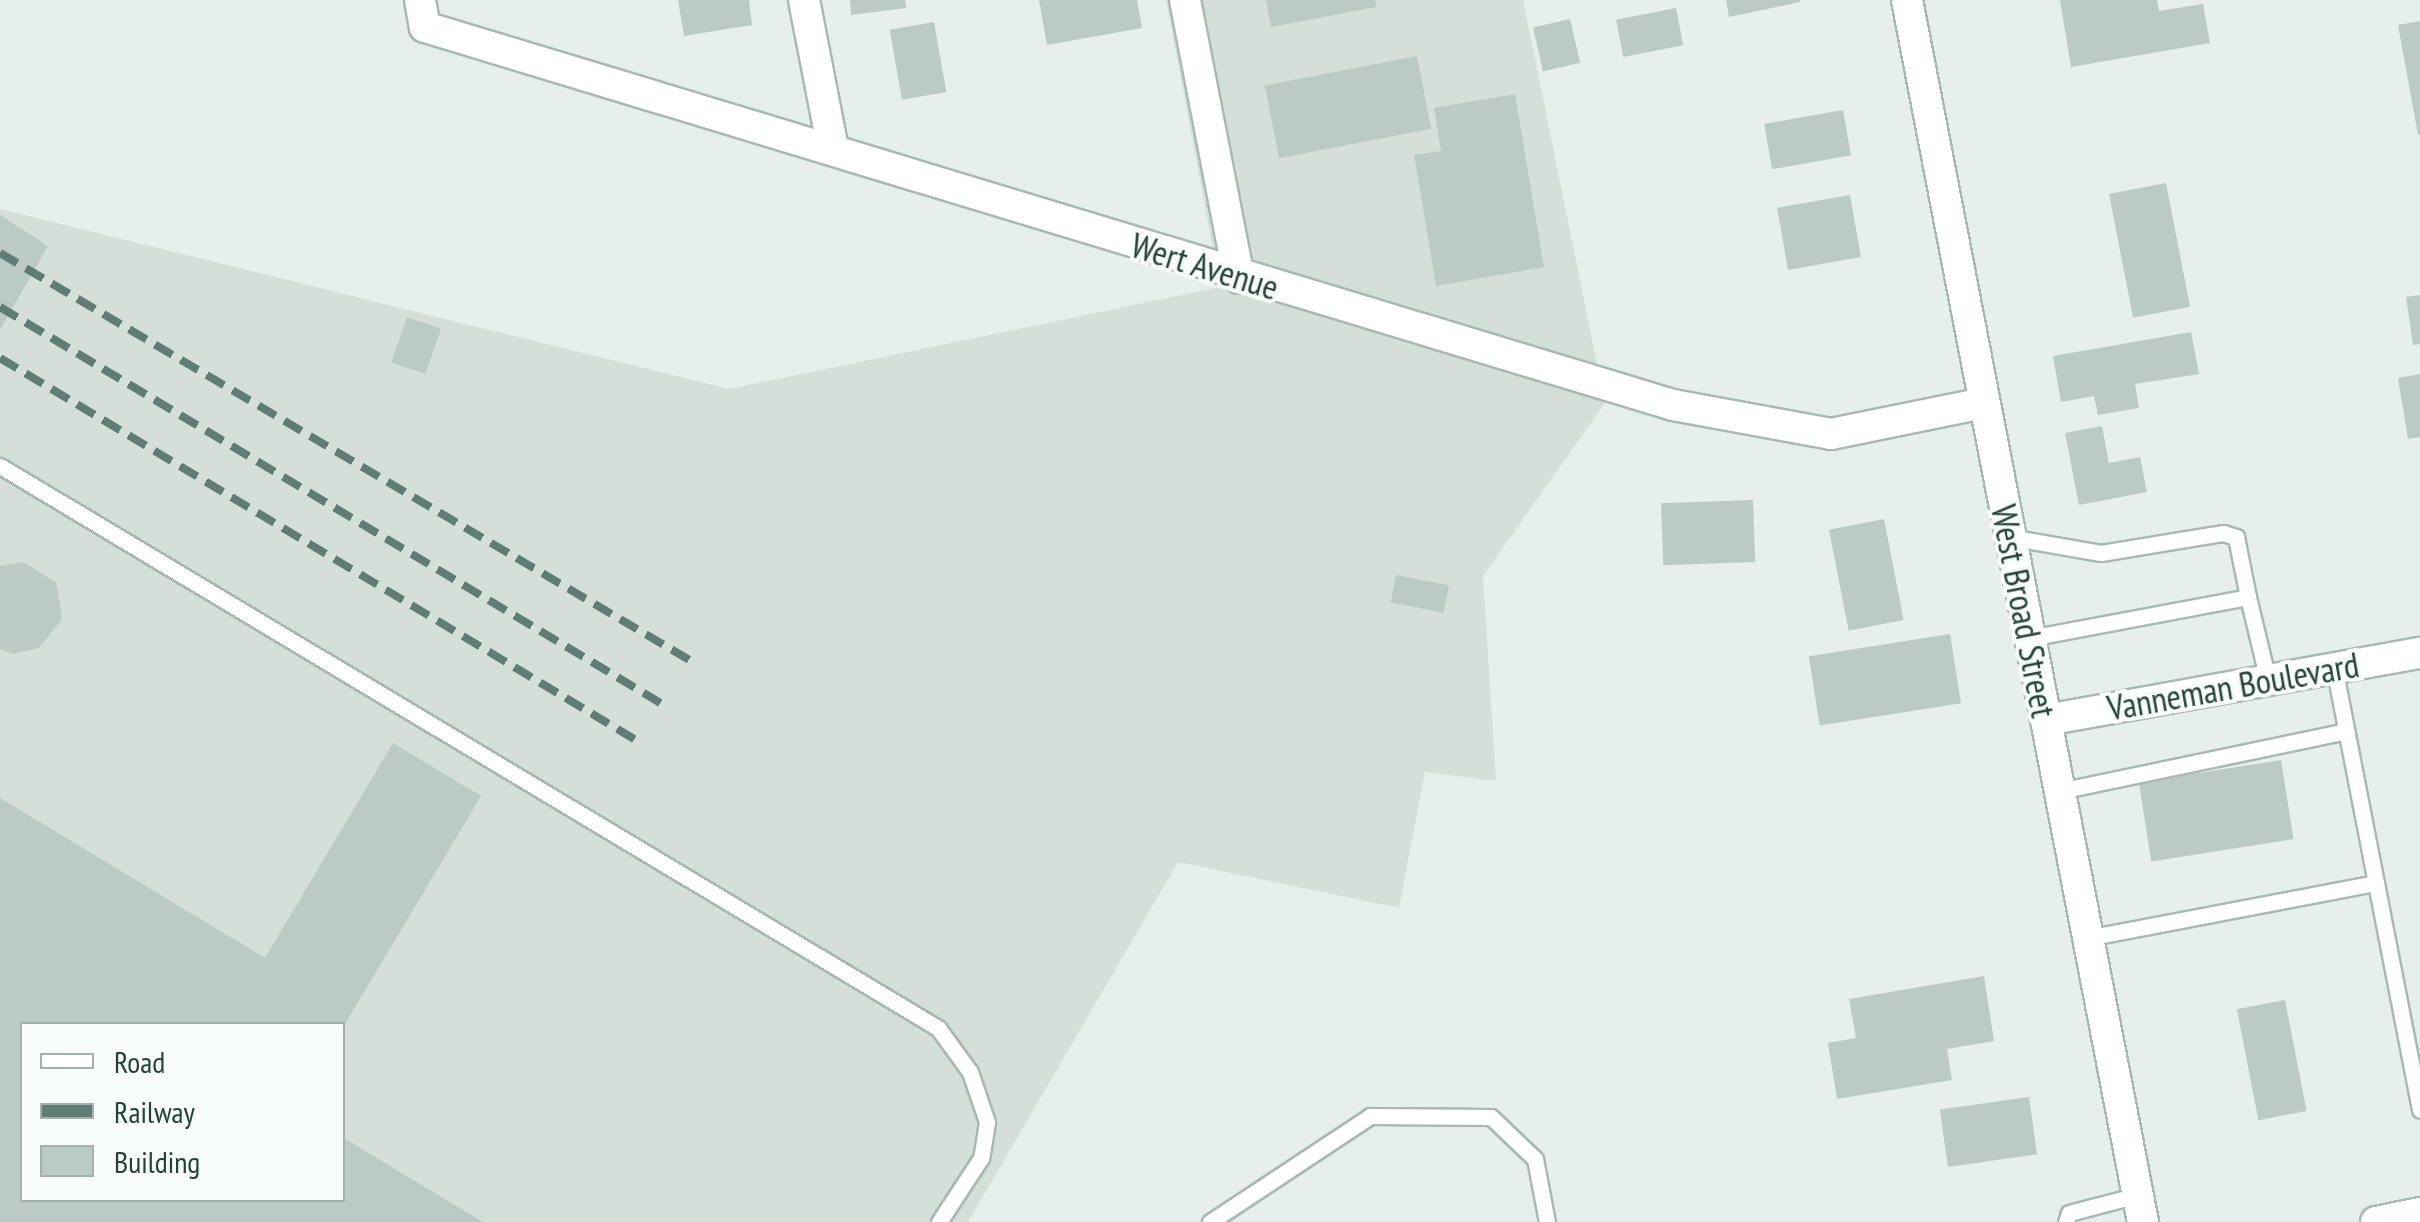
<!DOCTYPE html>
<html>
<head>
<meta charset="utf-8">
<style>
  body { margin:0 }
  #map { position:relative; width:2420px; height:1222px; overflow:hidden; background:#e6efeb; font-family:"PT Sans Narrow",sans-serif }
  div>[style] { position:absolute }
  .built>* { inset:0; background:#d4dfda }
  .building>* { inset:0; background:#bbcac4; transform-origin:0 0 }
  .roads { filter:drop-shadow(2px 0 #a8b8b2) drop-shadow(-2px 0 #a8b8b2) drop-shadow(0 2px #a8b8b2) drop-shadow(0 -2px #a8b8b2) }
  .service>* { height:15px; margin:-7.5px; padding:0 7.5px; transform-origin:7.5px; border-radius:7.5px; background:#fff }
  .minor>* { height:30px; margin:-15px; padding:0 15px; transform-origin:15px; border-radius:15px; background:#fff }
  .secondary>* { height:30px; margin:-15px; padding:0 15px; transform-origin:15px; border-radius:15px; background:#fff }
  .rail>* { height:8px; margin-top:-4px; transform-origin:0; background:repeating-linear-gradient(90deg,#5f7d75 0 20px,transparent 0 30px) }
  span { translate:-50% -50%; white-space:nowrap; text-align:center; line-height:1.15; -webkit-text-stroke:8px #f7fbf9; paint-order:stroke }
  .street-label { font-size:35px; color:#24423a }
  .legend { position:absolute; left:20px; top:1022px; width:325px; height:180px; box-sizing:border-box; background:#f7fbf9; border:2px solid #a3b1ad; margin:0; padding:12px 18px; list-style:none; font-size:30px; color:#24423a }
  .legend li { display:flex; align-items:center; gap:20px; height:50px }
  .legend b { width:50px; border:2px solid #a3b1ad }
</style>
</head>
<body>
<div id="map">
  <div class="built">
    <i style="clip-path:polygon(evenodd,1166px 0,1523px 0,1605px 403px,1483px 576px,1496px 781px,1425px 772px,1399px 908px,1178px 862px,968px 1222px,0 1222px,0 209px,729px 389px,1220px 287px,1166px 0,22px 1024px,342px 1024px,342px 1200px,22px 1200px,22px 1024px)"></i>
  </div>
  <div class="building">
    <i style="clip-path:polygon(678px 0,749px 0,752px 25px,684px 36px)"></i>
    <i style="clip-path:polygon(850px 0,905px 0,906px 8px,851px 15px)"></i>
    <i style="clip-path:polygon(1039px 0,1137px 0,1142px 28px,1047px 45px)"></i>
    <i style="clip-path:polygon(1266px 0,1375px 0,1376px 7px,1271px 27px)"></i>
    <i style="clip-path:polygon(1726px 0,1800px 0,1800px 2px,1729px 17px)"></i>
    <i style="clip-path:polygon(2060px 0,2157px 0,2159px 11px,2203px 4px,2210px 43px,2071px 67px)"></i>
    <i style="left:1676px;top:8px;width:38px;height:61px;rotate:79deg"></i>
    <i style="left:1570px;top:19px;width:45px;height:38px;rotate:77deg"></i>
    <i style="clip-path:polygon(2420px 21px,2420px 135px,2418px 135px,2398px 25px)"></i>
    <i style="left:934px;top:22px;width:71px;height:45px;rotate:80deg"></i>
    <i style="left:1417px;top:56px;width:74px;height:155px;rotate:79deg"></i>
    <i style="clip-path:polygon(1515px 94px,1544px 267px,1436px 286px,1414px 155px,1441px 151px,1434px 108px)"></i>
    <i style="left:1843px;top:110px;width:46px;height:80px;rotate:80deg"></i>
    <i style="left:2166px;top:183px;width:126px;height:58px;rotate:79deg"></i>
    <i style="left:1850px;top:195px;width:63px;height:74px;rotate:80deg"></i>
    <i style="clip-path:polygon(0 215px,48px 246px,0 330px)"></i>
    <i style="clip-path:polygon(2420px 295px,2420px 344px,2413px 345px,2406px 297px)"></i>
    <i style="left:407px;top:317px;width:36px;height:48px;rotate:19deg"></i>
    <i style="clip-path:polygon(2191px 332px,2199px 374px,2135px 384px,2139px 408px,2098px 415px,2094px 396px,2061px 402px,2053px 356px)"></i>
    <i style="clip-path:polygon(2420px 374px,2420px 437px,2408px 439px,2398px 378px)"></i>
    <i style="clip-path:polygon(2102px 426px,2109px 463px,2140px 457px,2147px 492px,2079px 505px,2065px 433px)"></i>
    <i style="left:1753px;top:500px;width:62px;height:92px;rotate:88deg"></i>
    <i style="left:1884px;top:519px;width:103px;height:56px;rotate:79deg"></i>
    <i style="clip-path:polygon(23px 562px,56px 582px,62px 619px,39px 648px,13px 654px,0 649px,0 566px)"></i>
    <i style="left:1396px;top:575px;width:54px;height:28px;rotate:11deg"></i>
    <i style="left:1950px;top:634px;width:70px;height:143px;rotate:81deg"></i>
    <i style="clip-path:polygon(393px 743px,481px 796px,345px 1024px,22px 1024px,22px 1200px,342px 1200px,342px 1137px,483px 1222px,0 1222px,0 798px,265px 958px)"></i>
    <i style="left:2281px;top:760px;width:80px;height:144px;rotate:81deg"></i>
    <i style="clip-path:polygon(1984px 976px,1994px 1041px,1947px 1049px,1952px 1080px,1837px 1099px,1828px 1043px,1856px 1038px,1849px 999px)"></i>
    <i style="left:2285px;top:1000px;width:113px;height:49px;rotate:79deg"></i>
    <i style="left:2029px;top:1097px;width:58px;height:90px;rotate:82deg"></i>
  </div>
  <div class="roads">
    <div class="service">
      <i style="left:0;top:466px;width:1093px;rotate:30.93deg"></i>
      <i style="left:938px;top:1028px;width:54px;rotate:54deg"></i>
      <i style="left:970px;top:1072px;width:53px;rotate:71.2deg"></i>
      <i style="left:987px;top:1122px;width:36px;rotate:99deg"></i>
      <i style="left:981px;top:1158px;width:77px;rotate:123.3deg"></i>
      <i style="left:2009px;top:537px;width:93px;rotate:9.9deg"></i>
      <i style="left:2101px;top:553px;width:124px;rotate:-9.3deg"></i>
      <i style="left:2223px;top:533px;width:14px;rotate:17deg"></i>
      <i style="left:2236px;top:537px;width:61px;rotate:78.7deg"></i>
      <i style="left:2248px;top:597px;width:223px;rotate:169.4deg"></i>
      <i style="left:2248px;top:597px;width:85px;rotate:76.5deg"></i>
      <i style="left:2059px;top:791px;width:293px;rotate:-11.8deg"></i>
      <i style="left:2376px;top:883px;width:231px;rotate:79deg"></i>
      <i style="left:2087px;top:938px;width:294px;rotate:-10.8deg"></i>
      <i style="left:2376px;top:883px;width:220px;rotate:-101deg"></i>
      <i style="left:1210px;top:1222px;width:192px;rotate:-33.5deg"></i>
      <i style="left:1370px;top:1116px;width:121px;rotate:0.5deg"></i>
      <i style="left:1491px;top:1117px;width:61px;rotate:43.7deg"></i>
      <i style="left:1535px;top:1159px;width:64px;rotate:79.2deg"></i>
      <i style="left:2066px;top:1222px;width:9px;rotate:-72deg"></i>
      <i style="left:2069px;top:1213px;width:71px;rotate:-14.6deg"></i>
    </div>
    <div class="minor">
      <i style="left:420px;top:0;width:27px;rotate:80deg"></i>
      <i style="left:425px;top:27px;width:1304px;rotate:16.85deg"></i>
      <i style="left:1673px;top:405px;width:161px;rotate:10.4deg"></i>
      <i style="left:1831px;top:434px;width:155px;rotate:-11.5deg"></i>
      <i style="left:804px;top:0;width:152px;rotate:79deg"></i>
      <i style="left:1185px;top:0;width:283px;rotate:79deg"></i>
      <i style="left:2046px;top:720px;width:380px;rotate:-10.2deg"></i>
      <i style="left:2376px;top:1222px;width:45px;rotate:-11.6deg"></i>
    </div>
    <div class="secondary">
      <i style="left:1907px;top:0;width:1245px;rotate:79.07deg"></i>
    </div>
  </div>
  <div class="rail">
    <i style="left:0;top:253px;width:802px;rotate:30.56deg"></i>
    <i style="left:0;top:307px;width:772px;rotate:30.95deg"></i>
    <i style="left:0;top:358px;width:746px;rotate:31deg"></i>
  </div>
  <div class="street-label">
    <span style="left:1205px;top:266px;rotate:17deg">Wert Avenue</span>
    <span style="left:2024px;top:611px;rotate:79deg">West Broad Street</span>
    <span style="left:2233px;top:686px;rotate:-10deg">Vanneman Boulevard</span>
  </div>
  <ul class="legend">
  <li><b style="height:12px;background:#fff"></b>Road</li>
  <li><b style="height:12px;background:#5f7d75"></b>Railway</li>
  <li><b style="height:28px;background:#bbcac4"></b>Building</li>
  </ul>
</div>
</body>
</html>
